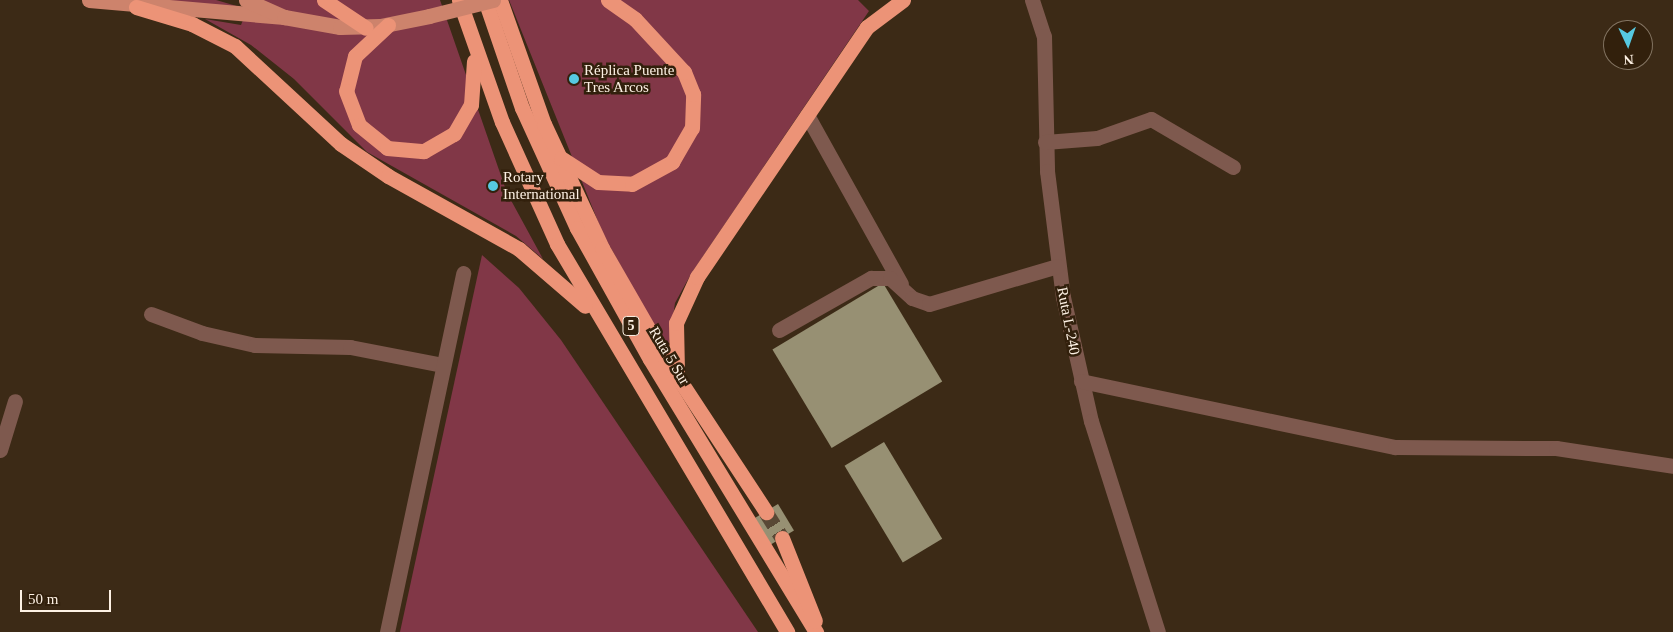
<!DOCTYPE html>
<html>
<head>
<meta charset="utf-8">
<style>
  body { margin:0 }
  #map { position:relative; width:1673px; height:632px; overflow:hidden; background:#3c2a16; font-family:Georgia,serif }
  div>[style] { position:absolute }
  .green>* { inset:0; background:#813747 }
  .building>* { inset:0; background:#979073; transform-origin:0 0 }
  .highway-tunnel>* { height:15px; margin-top:-7.5px; transform-origin:0; background:repeating-linear-gradient(90deg,#594835 0 15px,transparent 0 23px) }
  .minor>* { height:15px; margin:-7.5px; padding:0 7.5px; transform-origin:7.5px; border-radius:7.5px; background:#7e594e }
  .major>* { height:15px; margin:-7.5px; padding:0 7.5px; transform-origin:7.5px; border-radius:7.5px; background:#cd836c }
  .highway>* { height:15px; margin:-7.5px; padding:0 7.5px; transform-origin:7.5px; border-radius:7.5px; background:#ec9377 }
  .major-bridge>* { height:15px; margin:-7.5px; padding:0 7.5px; transform-origin:7.5px; border-radius:7.5px; background:#cd836c }
  .dots>* { width:14px; height:14px; translate:-50% -50%; box-sizing:border-box; border:2px solid #32200c; border-radius:50% }
  span { translate:-50% -50%; white-space:nowrap; text-align:center; line-height:1.15; -webkit-text-stroke:5px #32200c; paint-order:stroke }
  .shield-label span { padding:1px 4px; background:#32200c; border:1px solid; border-radius:4px; -webkit-text-stroke-width:0 }
  .shield-label { font-size:14px; color:#fdf1e4; font-weight:700 }
  .poi-label { font-size:15px; color:#fdf1e4 }
  .left { translate:0 -50%; text-align:left }
  .street-label { font-size:15px; color:#fdf1e4 }
  .north { position:absolute; left:1603px; top:20px; width:50px; height:50px; box-sizing:border-box; background:#32200c; border:1px solid #837462; border-radius:50%; rotate:177deg; font-size:14px; font-weight:700; line-height:20px; text-align:center; color:#fdf1e4 }
  .north::after { content:''; display:block; margin:auto; width:18px; height:22px; background:#56c9e1; clip-path:polygon(50% 0,100% 100%,50% 72%,0 100%) }
  .scale { position:absolute; left:20px; top:590px; width:91px; height:22px; box-sizing:border-box; border:2px solid #fdf1e4; border-top:0; padding-left:6px; font-size:15px; line-height:18px; white-space:nowrap; color:#fdf1e4; -webkit-text-stroke:4px #32200c; paint-order:stroke }
</style>
</head>
<body>
<div id="map">
  <div class="green">
    <i style="clip-path:polygon(153px 0,216px 0,240px 7px)"></i>
    <i style="clip-path:polygon(251px 0,440px 0,507px 193px,543px 259px,516px 236px,367px 152px,294px 79px,251px 45px,205px 19px,241px 25px)"></i>
    <i style="clip-path:polygon(509px 0,858px 0,869px 11px,691px 274px,675px 303px,668px 351px,603px 234px)"></i>
    <i style="clip-path:polygon(482px 255px,519px 288px,561px 340px,758px 632px,400px 632px)"></i>
  </div>
  <div class="building">
    <i style="left:883px;top:283px;width:115px;height:129px;rotate:59deg"></i>
    <i style="left:884px;top:442px;width:113px;height:46px;rotate:59deg"></i>
    <i style="left:778px;top:504px;width:31px;height:27px;rotate:59deg"></i>
  </div>
  <div class="highway-tunnel">
    <i style="left:766px;top:512px;width:31px;rotate:58deg"></i>
  </div>
  <div class="minor">
    <i style="left:1032px;top:0;width:38px;rotate:72deg"></i>
    <i style="left:1044px;top:36px;width:135px;rotate:88.7deg"></i>
    <i style="left:1047px;top:171px;width:127px;rotate:82.8deg"></i>
    <i style="left:1063px;top:297px;width:127px;rotate:77.3deg"></i>
    <i style="left:1091px;top:421px;width:221px;rotate:72.4deg"></i>
    <i style="left:807px;top:115px;width:193px;rotate:60.9deg"></i>
    <i style="left:1045px;top:142px;width:52px;rotate:-4.4deg"></i>
    <i style="left:1097px;top:138px;width:57px;rotate:-19.4deg"></i>
    <i style="left:1151px;top:119px;width:95px;rotate:30.3deg"></i>
    <i style="left:151px;top:314px;width:54px;rotate:20.4deg"></i>
    <i style="left:202px;top:333px;width:54px;rotate:12.8deg"></i>
    <i style="left:255px;top:345px;width:95px;rotate:1.2deg"></i>
    <i style="left:350px;top:347px;width:95px;rotate:11deg"></i>
    <i style="left:779px;top:330px;width:106px;rotate:-29.5deg"></i>
    <i style="left:871px;top:278px;width:19px"></i>
    <i style="left:890px;top:278px;width:30px;rotate:42deg"></i>
    <i style="left:912px;top:298px;width:18px;rotate:19deg"></i>
    <i style="left:929px;top:304px;width:134px;rotate:-16.5deg"></i>
    <i style="left:1081px;top:381px;width:321px;rotate:11.9deg"></i>
    <i style="left:1395px;top:447px;width:161px;rotate:0.4deg"></i>
    <i style="left:1556px;top:448px;width:118px;rotate:8.7deg"></i>
    <i style="left:0;top:450px;width:51px;rotate:-73deg"></i>
    <i style="left:387px;top:632px;width:367px;rotate:-78deg"></i>
  </div>
  <div class="major">
    <i style="left:89px;top:0;width:196px;rotate:5deg"></i>
    <i style="left:246px;top:0;width:42px;rotate:24.1deg"></i>
    <i style="left:284px;top:17px;width:57px;rotate:10.1deg"></i>
    <i style="left:340px;top:27px;width:40px;rotate:-1.4deg"></i>
    <i style="left:380px;top:26px;width:50px;rotate:-11.5deg"></i>
  </div>
  <div class="highway">
    <i style="left:324px;top:0;width:50px;rotate:33.7deg"></i>
    <i style="left:459px;top:0;width:129px;rotate:70.6deg"></i>
    <i style="left:502px;top:122px;width:134px;rotate:65.7deg"></i>
    <i style="left:557px;top:244px;width:451px;rotate:59.3deg"></i>
    <i style="left:485px;top:0;width:114px;rotate:71.1deg"></i>
    <i style="left:522px;top:108px;width:132px;rotate:65.4deg"></i>
    <i style="left:577px;top:228px;width:150px;rotate:60.9deg"></i>
    <i style="left:650px;top:359px;width:320px;rotate:58.7deg"></i>
    <i style="left:500px;top:0;width:132px;rotate:70.5deg"></i>
    <i style="left:544px;top:124px;width:137px;rotate:64.9deg"></i>
    <i style="left:602px;top:248px;width:130px;rotate:60.1deg"></i>
    <i style="left:667px;top:361px;width:181px;rotate:56.7deg"></i>
    <i style="left:136px;top:7px;width:59px;rotate:16.9deg"></i>
    <i style="left:192px;top:24px;width:48px;rotate:27.1deg"></i>
    <i style="left:235px;top:46px;width:144px;rotate:42.8deg"></i>
    <i style="left:341px;top:144px;width:57px;rotate:34.2deg"></i>
    <i style="left:388px;top:176px;width:150px;rotate:29.1deg"></i>
    <i style="left:519px;top:249px;width:87px;rotate:40.8deg"></i>
    <i style="left:388px;top:25px;width:45px;rotate:136.8deg"></i>
    <i style="left:355px;top:56px;width:36px;rotate:104deg"></i>
    <i style="left:346px;top:91px;width:36px;rotate:69deg"></i>
    <i style="left:359px;top:125px;width:36px;rotate:39deg"></i>
    <i style="left:387px;top:148px;width:37px;rotate:5deg"></i>
    <i style="left:424px;top:151px;width:34px;rotate:-30deg"></i>
    <i style="left:454px;top:134px;width:34px;rotate:-60deg"></i>
    <i style="left:471px;top:105px;width:44px;rotate:-86.1deg"></i>
    <i style="left:561px;top:158px;width:44px;rotate:33deg"></i>
    <i style="left:598px;top:182px;width:34px;rotate:3deg"></i>
    <i style="left:632px;top:184px;width:46px;rotate:-28.8deg"></i>
    <i style="left:672px;top:162px;width:39px;rotate:-60deg"></i>
    <i style="left:692px;top:128px;width:34px;rotate:-88deg"></i>
    <i style="left:693px;top:94px;width:24px;rotate:-112deg"></i>
    <i style="left:684px;top:72px;width:72px;rotate:-132.8deg"></i>
    <i style="left:635px;top:19px;width:33px;rotate:-145deg"></i>
    <i style="left:677px;top:371px;width:48px;rotate:-91.2deg"></i>
    <i style="left:676px;top:323px;width:51px;rotate:-65.5deg"></i>
    <i style="left:697px;top:277px;width:302px;rotate:-55.8deg"></i>
    <i style="left:867px;top:27px;width:45px;rotate:-36.9deg"></i>
    <i style="left:782px;top:538px;width:89px;rotate:68.3deg"></i>
  </div>
  <div class="major-bridge">
    <i style="left:429px;top:16px;width:66px;rotate:-14deg"></i>
  </div>
  <div class="dots">
    <i style="left:574px;top:79px;background:#56c9e1"></i>
    <i style="left:493px;top:186px;background:#56c9e1"></i>
  </div>
  <div class="shield-label">
    <span style="left:631px;top:326px">5</span>
  </div>
  <div class="poi-label">
    <span class="left" style="left:584px;top:79px">Réplica Puente<br>Tres Arcos</span>
    <span class="left" style="left:503px;top:186px">Rotary<br>International</span>
  </div>
  <div class="street-label">
    <span style="left:1068px;top:321px;rotate:79deg">Ruta L-240</span>
    <span style="left:669px;top:356px;rotate:59deg">Ruta 5 Sur</span>
  </div>
  <div class="north">N</div>
  <div class="scale">50 m</div>
</div>
</body>
</html>
